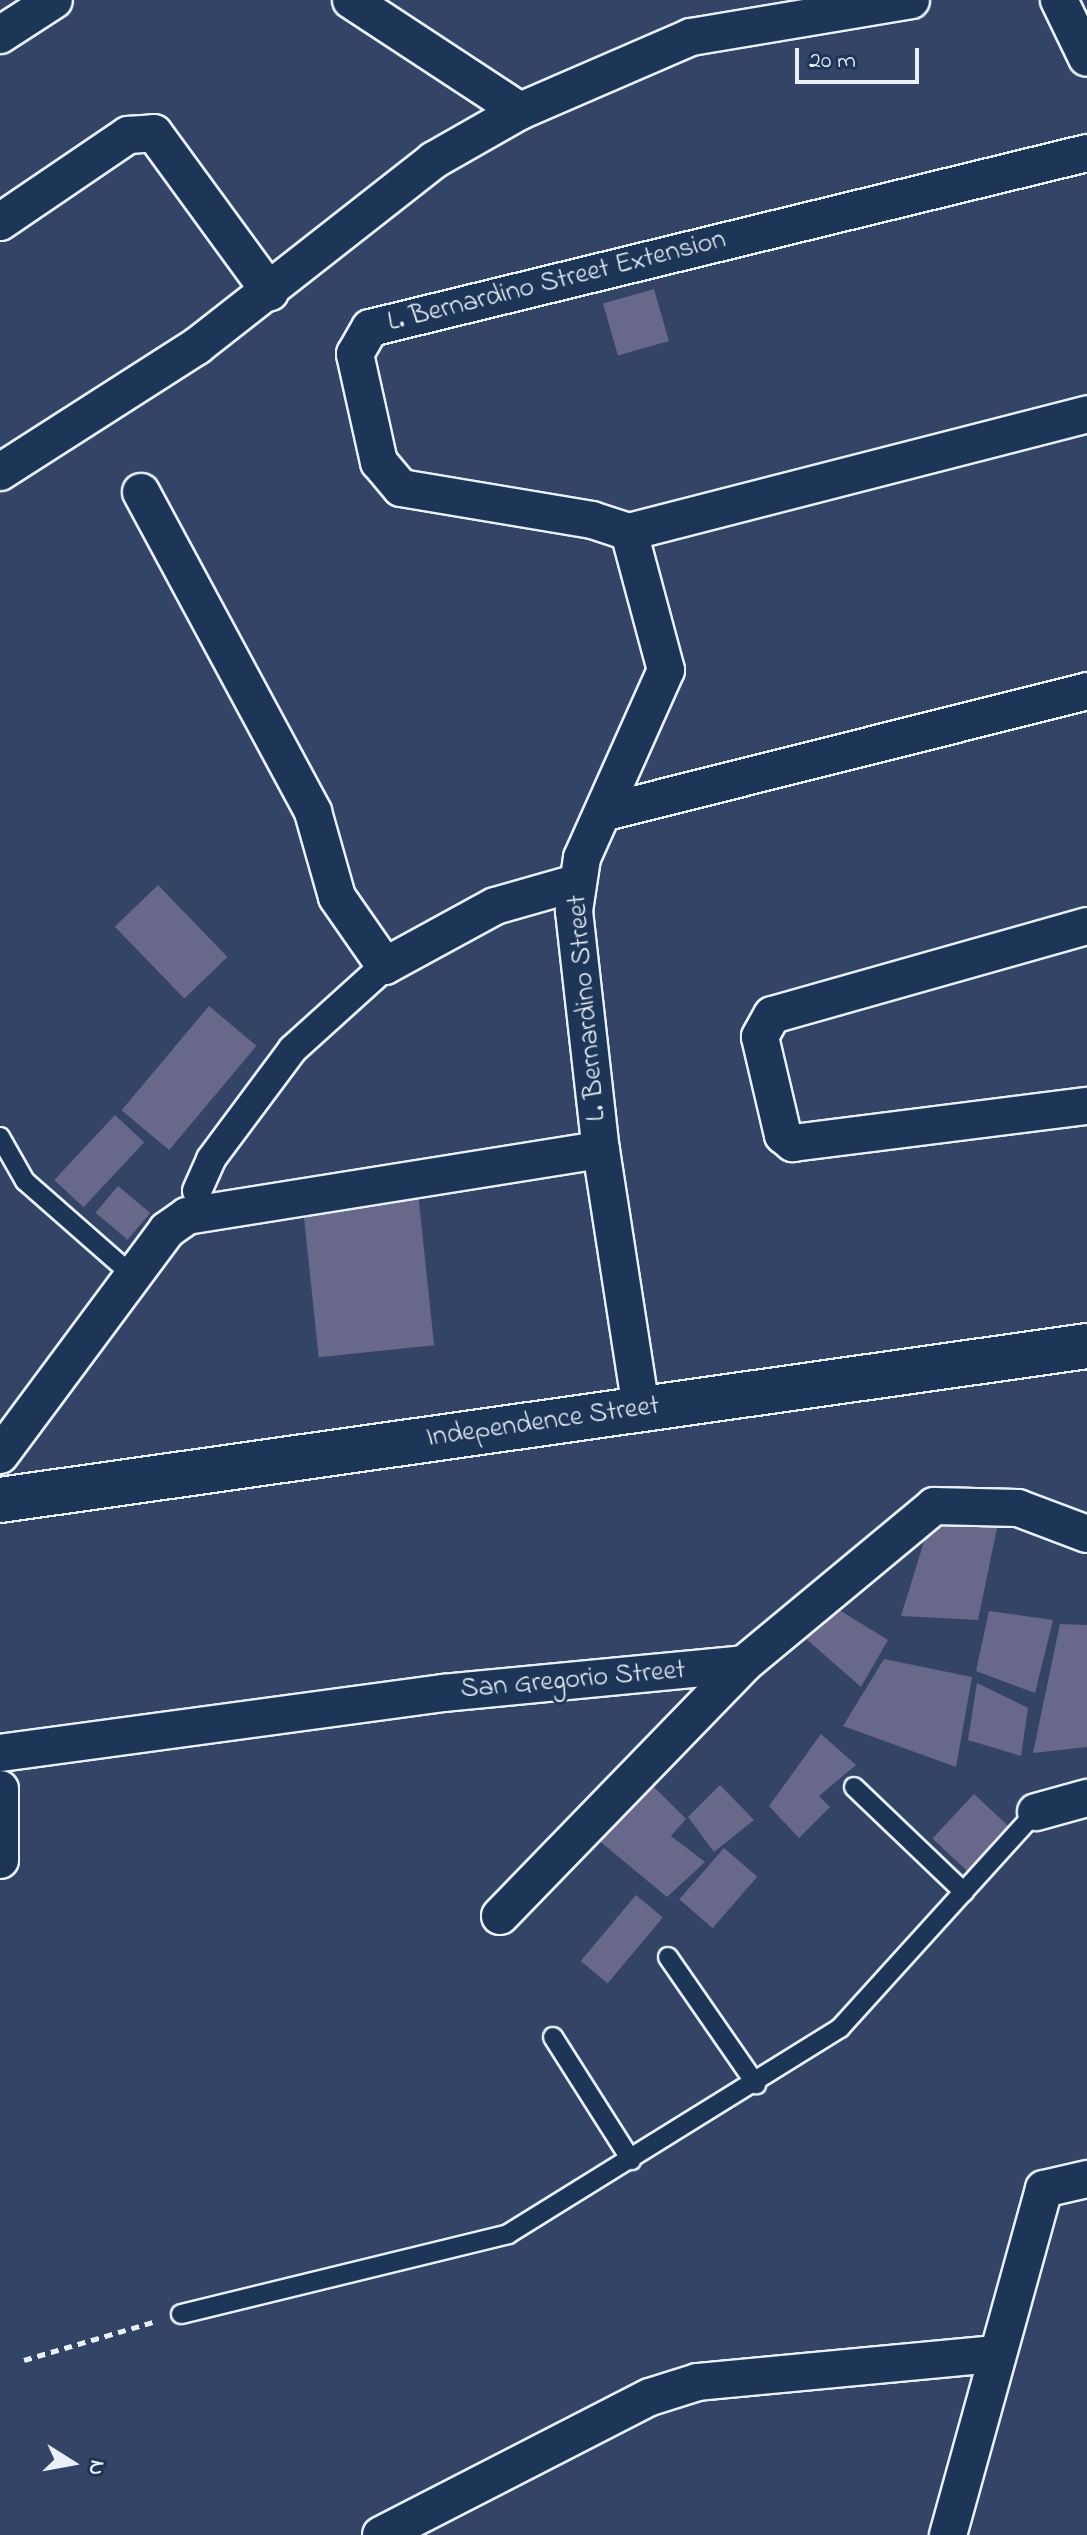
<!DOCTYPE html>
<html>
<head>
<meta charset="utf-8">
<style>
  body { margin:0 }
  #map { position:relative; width:1087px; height:2535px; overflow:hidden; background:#344467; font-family:"Indie Flower",sans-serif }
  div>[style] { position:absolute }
  .building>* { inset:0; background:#68688b; transform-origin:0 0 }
  .path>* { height:5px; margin-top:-2.5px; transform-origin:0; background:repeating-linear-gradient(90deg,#e8f1f8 0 8px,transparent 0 14px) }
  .roads { filter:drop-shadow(2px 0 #e8f1f8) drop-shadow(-2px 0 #e8f1f8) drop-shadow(0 2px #e8f1f8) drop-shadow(0 -2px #e8f1f8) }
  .service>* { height:18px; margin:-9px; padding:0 9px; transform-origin:9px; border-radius:9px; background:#1d3557 }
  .pedestrian>* { height:28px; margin:-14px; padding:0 14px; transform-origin:14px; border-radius:14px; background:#1d3557 }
  .minor>* { height:36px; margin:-18px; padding:0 18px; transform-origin:18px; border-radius:18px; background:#1d3557 }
  .tertiary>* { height:44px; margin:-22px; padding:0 22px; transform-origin:22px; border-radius:22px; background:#1d3557 }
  span { translate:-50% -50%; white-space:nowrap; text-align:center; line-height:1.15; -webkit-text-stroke:6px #1d3557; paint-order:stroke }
  .street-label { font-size:28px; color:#e8f1f8 }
  .north { position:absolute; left:32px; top:2423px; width:80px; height:80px; -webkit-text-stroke:6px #1d3557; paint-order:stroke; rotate:101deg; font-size:22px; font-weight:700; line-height:32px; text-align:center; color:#e8f1f8 }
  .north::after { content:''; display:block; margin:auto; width:28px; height:36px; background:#e8f1f8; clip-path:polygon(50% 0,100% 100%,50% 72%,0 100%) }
  .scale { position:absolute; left:795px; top:48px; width:124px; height:36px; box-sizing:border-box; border:4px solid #e8f1f8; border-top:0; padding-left:10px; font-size:24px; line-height:28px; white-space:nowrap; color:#e8f1f8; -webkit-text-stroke:6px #1d3557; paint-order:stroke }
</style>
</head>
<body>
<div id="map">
  <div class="building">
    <i style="left:654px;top:289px;width:54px;height:53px;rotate:74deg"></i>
    <i style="left:158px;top:885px;width:100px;height:60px;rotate:46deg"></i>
    <i style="left:209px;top:1006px;width:62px;height:136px;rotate:40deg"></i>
    <i style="left:115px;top:1115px;width:40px;height:89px;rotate:43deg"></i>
    <i style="left:118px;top:1186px;width:42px;height:35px;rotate:40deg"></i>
    <i style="left:418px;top:1192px;width:154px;height:116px;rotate:84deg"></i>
    <i style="clip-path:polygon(931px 1519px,997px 1528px,978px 1620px,901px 1616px)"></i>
    <i style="clip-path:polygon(836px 1608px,888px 1640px,861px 1687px,803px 1636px)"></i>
    <i style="clip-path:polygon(989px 1611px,1053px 1620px,1035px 1693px,976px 1671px)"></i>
    <i style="clip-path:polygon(1060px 1624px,1087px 1625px,1087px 1747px,1033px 1753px)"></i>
    <i style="clip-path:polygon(884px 1659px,972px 1677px,956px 1767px,843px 1726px)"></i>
    <i style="clip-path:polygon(977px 1683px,1028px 1708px,1021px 1756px,968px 1740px)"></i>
    <i style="clip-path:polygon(821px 1734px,856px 1765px,819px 1796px,830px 1807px,799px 1838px,769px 1806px)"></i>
    <i style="clip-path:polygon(648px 1781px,686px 1819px,671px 1836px,705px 1862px,667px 1897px,591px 1834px)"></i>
    <i style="clip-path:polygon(720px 1785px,754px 1820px,714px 1852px,688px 1817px)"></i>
    <i style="left:974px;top:1794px;width:49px;height:61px;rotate:43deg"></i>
    <i style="left:724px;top:1848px;width:44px;height:68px;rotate:41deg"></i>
    <i style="left:636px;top:1895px;width:35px;height:86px;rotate:40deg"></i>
  </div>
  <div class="path">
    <i style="left:24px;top:2360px;width:134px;rotate:-16.4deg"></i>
  </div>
  <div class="roads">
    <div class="service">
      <i style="left:0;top:1137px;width:51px;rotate:60.4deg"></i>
      <i style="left:25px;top:1181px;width:144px;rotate:41.3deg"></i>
      <i style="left:854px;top:1787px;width:152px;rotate:43.7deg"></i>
      <i style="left:668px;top:1957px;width:155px;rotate:55.3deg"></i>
      <i style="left:553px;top:2037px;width:146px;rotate:57.6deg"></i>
      <i style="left:181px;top:2314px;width:337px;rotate:-13.7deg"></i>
      <i style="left:508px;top:2234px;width:391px;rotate:-31.8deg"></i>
      <i style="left:840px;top:2028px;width:292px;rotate:-47.8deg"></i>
    </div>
    <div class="pedestrian">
      <i style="left:197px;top:1191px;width:35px;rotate:-66deg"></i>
      <i style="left:211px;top:1159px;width:137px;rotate:-53.3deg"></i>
      <i style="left:293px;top:1049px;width:124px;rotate:-42.1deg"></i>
    </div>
    <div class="minor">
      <i style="left:351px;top:0;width:202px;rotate:33.3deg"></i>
      <i style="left:1059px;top:0;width:64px;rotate:64.2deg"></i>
      <i style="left:0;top:35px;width:64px;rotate:-32.9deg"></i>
      <i style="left:1087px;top:153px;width:738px;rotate:166.28deg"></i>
      <i style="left:370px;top:328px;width:30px;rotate:120deg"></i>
      <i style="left:355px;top:354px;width:111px;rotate:77.5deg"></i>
      <i style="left:379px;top:462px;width:34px;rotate:50deg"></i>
      <i style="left:401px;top:488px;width:194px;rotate:9.5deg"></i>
      <i style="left:592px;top:520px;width:39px;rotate:18deg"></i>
      <i style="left:629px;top:532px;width:473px;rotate:-14.4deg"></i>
      <i style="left:0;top:222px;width:155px;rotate:-34.2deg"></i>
      <i style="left:128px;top:135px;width:26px;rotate:-4deg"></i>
      <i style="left:154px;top:133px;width:197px;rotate:53.9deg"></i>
      <i style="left:0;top:472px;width:234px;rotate:-32.6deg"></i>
      <i style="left:197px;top:346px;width:301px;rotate:-38.1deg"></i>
      <i style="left:434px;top:160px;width:99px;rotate:-29.7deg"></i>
      <i style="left:520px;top:111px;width:186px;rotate:-23.4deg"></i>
      <i style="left:691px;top:37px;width:223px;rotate:-9.5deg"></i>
      <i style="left:141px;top:492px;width:363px;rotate:61.7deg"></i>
      <i style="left:313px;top:812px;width:88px;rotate:74.2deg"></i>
      <i style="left:337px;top:897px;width:84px;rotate:55.2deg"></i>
      <i style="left:385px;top:966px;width:125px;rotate:-28.6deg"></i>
      <i style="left:495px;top:906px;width:84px;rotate:-15.9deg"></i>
      <i style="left:629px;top:532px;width:143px;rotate:75deg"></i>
      <i style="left:666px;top:670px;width:206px;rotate:114.1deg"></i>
      <i style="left:582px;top:858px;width:54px;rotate:98.6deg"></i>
      <i style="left:574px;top:911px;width:241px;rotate:83.6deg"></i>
      <i style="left:601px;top:1150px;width:261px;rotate:81.2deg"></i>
      <i style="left:606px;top:812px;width:496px;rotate:-14.1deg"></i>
      <i style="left:1087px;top:926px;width:327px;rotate:164.2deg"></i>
      <i style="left:772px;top:1015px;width:25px;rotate:119deg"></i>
      <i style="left:760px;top:1037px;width:101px;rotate:76.8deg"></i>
      <i style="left:783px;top:1135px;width:13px;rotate:39deg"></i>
      <i style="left:793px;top:1143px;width:296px;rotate:-7.2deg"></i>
      <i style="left:0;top:1455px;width:280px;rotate:-53.4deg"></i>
      <i style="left:167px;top:1230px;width:24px;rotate:-35deg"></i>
      <i style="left:187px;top:1216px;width:419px;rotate:-9.1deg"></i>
      <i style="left:0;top:1753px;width:447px;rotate:-7.7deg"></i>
      <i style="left:443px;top:1693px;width:302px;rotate:-5.5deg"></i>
      <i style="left:0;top:1789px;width:71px;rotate:90deg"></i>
      <i style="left:1036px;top:1812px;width:53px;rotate:-15.4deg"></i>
      <i style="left:500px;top:1916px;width:351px;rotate:-45.9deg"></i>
      <i style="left:744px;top:1664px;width:247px;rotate:-39.7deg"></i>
      <i style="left:934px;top:1506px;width:84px;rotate:1.4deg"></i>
      <i style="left:1018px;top:1508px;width:74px;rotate:20.6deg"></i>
      <i style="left:381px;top:2535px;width:302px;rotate:-27.2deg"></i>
      <i style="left:650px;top:2397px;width:50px;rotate:-17.4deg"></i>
      <i style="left:698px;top:2382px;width:297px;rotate:-5.4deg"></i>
      <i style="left:948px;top:2535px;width:359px;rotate:-74.5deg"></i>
      <i style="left:1044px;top:2189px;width:44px;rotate:-13.1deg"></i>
    </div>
    <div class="tertiary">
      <i style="left:0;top:1500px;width:1098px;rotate:-8.06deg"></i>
    </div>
  </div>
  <div class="street-label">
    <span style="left:557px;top:282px;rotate:-14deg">L. Bernardino Street Extension</span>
    <span style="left:588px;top:1008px;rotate:-95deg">L. Bernardino Street</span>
    <span style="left:543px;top:1423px;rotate:-8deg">Independence Street</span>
    <span style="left:573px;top:1681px;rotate:-5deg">San Gregorio Street</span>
  </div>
  <div class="north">N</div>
  <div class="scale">20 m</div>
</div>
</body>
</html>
